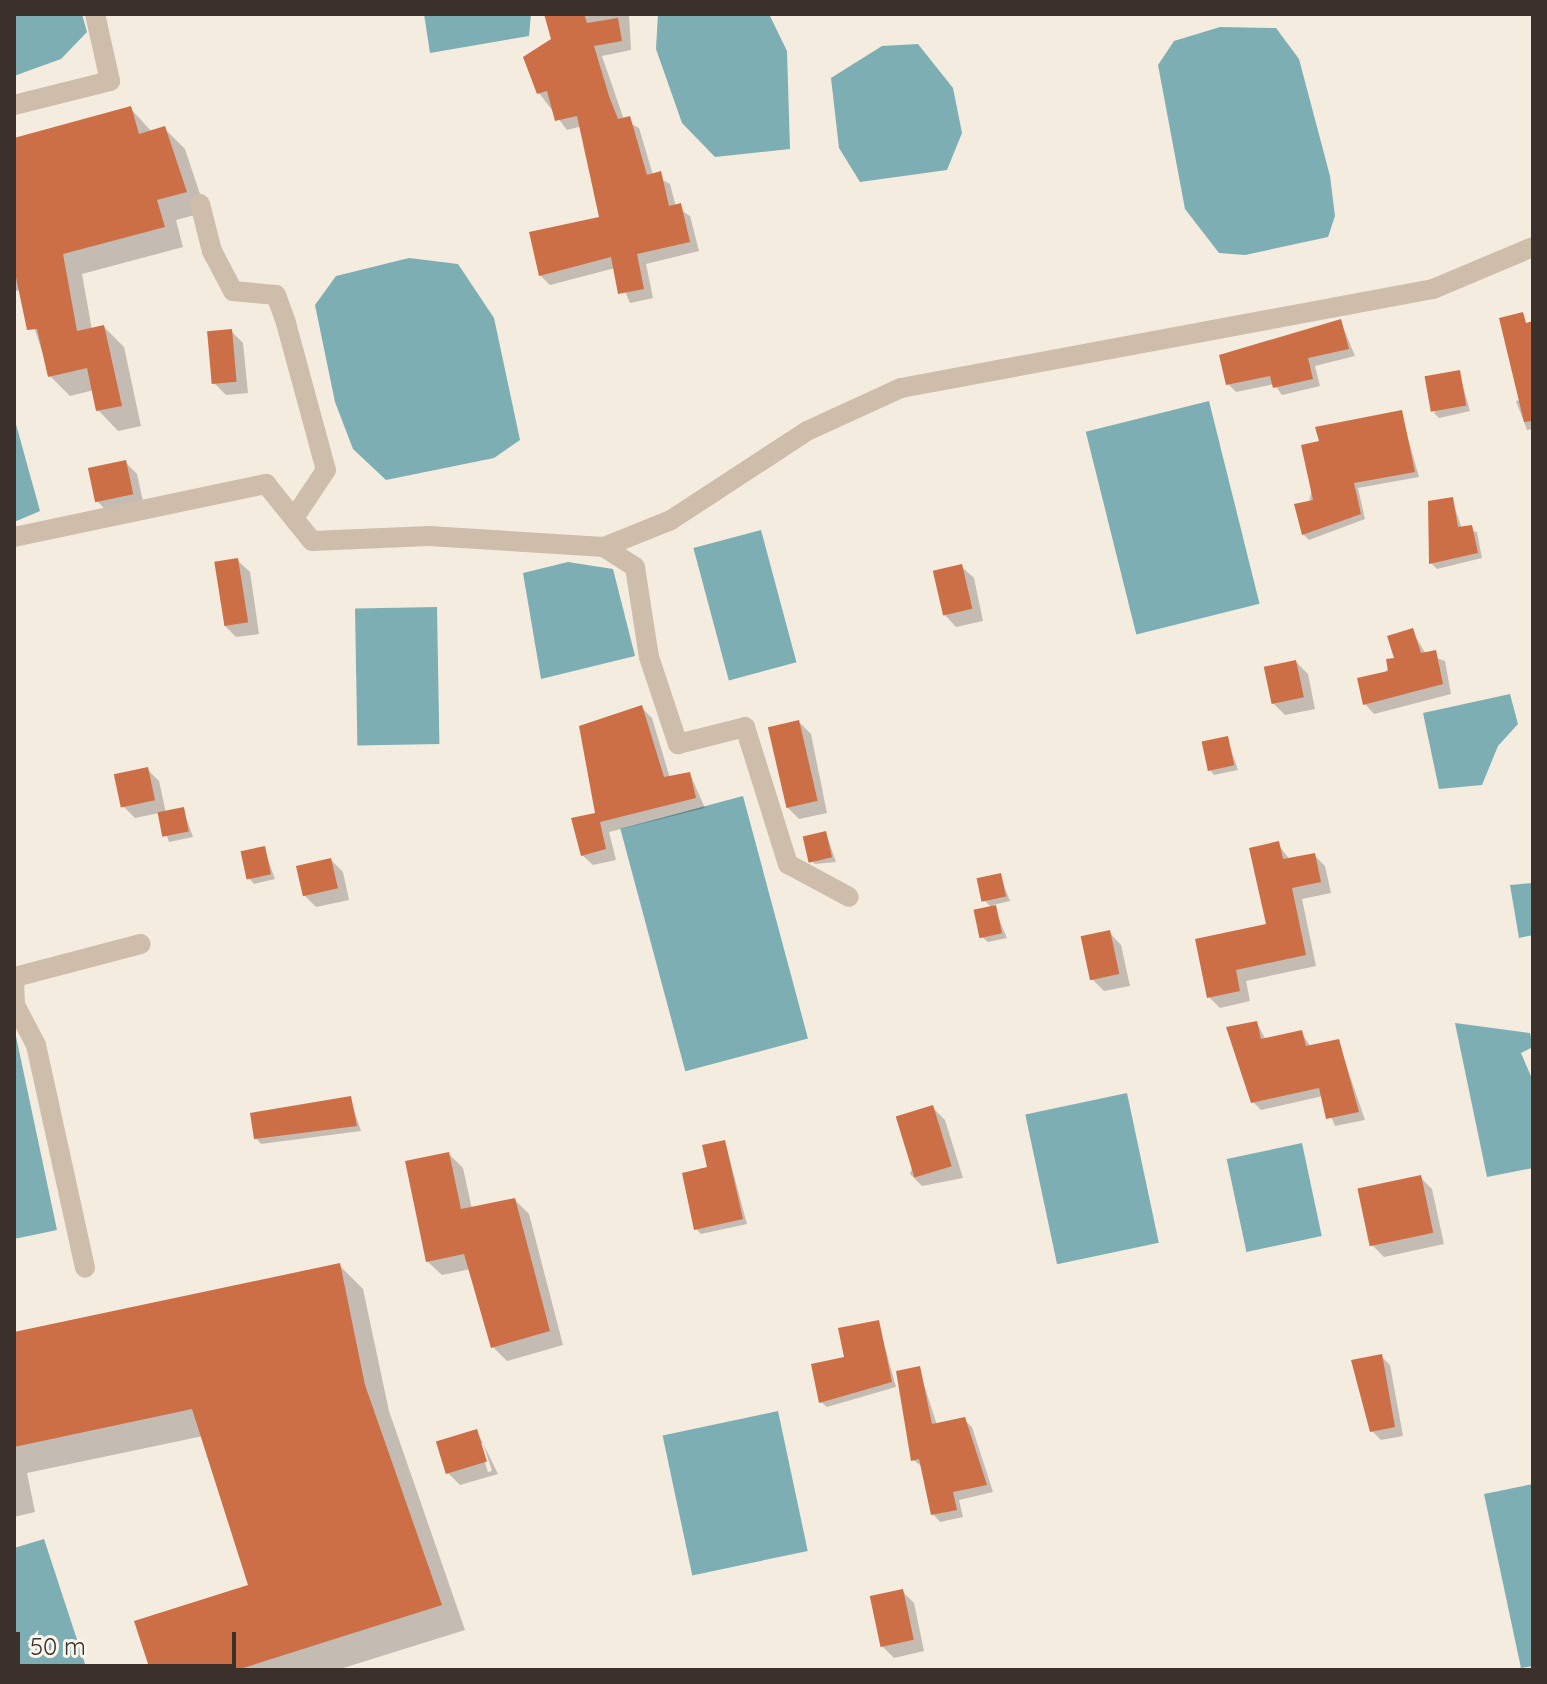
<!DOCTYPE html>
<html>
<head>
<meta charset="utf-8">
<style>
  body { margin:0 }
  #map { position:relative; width:1547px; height:1684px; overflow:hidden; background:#f5ece0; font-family:Quicksand,sans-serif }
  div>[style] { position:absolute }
  .water>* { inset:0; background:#7daeb4; transform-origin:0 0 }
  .shadow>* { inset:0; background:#0003 }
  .building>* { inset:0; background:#cd6f46; transform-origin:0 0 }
  .minor>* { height:20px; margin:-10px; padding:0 10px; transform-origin:10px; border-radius:10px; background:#cebdab }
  span { translate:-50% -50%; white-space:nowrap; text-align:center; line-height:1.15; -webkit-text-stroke:8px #fbf6ed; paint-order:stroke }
  .frame { position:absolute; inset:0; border:16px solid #3b312a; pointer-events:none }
  .scale { position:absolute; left:16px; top:1632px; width:220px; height:36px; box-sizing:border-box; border:4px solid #3b312a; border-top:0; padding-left:10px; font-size:24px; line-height:28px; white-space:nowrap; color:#3b312a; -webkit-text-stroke:6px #fbf6ed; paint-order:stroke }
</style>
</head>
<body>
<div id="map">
  <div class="water">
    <i style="clip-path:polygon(14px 14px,82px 14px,87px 32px,61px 59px,14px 76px)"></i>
    <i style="clip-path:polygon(424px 14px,531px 14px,529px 36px,430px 53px)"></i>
    <i style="clip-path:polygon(658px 14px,769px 14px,787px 51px,790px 149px,715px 157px,682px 123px,656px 49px)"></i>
    <i style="clip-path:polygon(1220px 27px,1276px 28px,1299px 59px,1330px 176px,1335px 216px,1328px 237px,1245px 255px,1219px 253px,1185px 209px,1158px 65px,1174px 41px)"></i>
    <i style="clip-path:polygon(918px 44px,953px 88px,962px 133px,947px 170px,860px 182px,839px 148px,831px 78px,882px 46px)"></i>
    <i style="clip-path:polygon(409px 258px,458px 264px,494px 318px,520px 440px,494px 458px,386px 480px,353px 449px,335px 402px,315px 305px,336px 276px)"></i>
    <i style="left:1209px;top:401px;width:209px;height:127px;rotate:76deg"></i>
    <i style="clip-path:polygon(14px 417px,40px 511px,14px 522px)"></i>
    <i style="left:761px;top:530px;width:137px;height:70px;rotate:75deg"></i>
    <i style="clip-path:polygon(568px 562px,613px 569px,635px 656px,541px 679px,523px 573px)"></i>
    <i style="left:437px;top:607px;width:137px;height:82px;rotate:89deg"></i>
    <i style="clip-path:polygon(1510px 694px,1518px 724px,1498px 746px,1482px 785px,1439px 789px,1423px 713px)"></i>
    <i style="left:743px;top:796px;width:251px;height:127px;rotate:75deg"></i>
    <i style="clip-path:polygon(1533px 883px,1533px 935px,1519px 938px,1510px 885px)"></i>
    <i style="clip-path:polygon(1455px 1023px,1530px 1033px,1533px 1047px,1521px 1053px,1533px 1081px,1533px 1168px,1487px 1177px)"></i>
    <i style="clip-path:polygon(14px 1027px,57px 1230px,14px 1239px)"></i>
    <i style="left:1127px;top:1093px;width:153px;height:104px;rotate:78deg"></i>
    <i style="left:1302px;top:1143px;width:95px;height:77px;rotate:78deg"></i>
    <i style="left:778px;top:1411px;width:143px;height:118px;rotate:78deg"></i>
    <i style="clip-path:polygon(1533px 1484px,1533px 1666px,1521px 1668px,1484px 1494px)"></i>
    <i style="clip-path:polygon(44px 1539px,87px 1670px,14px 1670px,14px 1548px)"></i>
  </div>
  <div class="shadow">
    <i style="clip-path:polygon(546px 14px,629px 14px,631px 50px,602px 56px,624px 120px,639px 128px,653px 175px,670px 184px,676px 207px,690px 216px,699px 251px,646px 264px,653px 298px,630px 303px,615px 268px,550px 285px,540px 275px,601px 219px,582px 126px,567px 130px,539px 93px,554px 40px)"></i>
    <i style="clip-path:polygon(131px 109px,152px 132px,165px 129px,185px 149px,206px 212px,176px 220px,183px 247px,82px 274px,92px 330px,104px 327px,124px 347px,141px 426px,118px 431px,98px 410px,94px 390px,70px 396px,50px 376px,22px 290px,14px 291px,14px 141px)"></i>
    <i style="clip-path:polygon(1341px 322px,1355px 356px,1315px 366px,1320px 386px,1282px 395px,1274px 384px,1236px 392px,1228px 384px)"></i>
    <i style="clip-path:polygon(231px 331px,243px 343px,248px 393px,226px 395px,214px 383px)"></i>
    <i style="clip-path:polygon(1459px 372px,1470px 411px,1439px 418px,1434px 413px)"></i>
    <i style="clip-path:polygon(1533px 397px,1533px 429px,1527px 430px,1516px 401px)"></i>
    <i style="clip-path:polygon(1401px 413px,1419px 477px,1358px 488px,1365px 519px,1309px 540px,1303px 534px,1321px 442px)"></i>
    <i style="clip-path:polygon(125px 462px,137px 474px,144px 506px,109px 513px,97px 501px)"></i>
    <i style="clip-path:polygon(1452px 499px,1462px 529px,1477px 532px,1482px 558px,1437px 569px,1431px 563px)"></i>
    <i style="clip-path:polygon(238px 561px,250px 572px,259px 634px,236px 637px,224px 625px)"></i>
    <i style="clip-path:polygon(962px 567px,974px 578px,983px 621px,956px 627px,945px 615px)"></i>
    <i style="clip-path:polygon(1412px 631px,1426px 654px,1445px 661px,1451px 694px,1374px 714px,1365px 704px)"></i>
    <i style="clip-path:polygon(1296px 662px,1308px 674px,1315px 709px,1285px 715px,1273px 703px)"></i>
    <i style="clip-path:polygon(642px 708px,652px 718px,670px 778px,690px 774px,705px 808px,609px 832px,616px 860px,593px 865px,582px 855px)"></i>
    <i style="clip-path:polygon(799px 722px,811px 734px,827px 813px,799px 819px,787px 807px)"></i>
    <i style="clip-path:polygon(1227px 738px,1238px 770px,1214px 775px,1209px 769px)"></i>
    <i style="clip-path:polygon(147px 769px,159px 781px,166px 813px,183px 809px,193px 837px,169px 842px,159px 813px,135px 818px,123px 806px)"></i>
    <i style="clip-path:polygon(826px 833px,836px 862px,815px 864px,810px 859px)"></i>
    <i style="clip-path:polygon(1278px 844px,1290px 860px,1314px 855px,1325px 866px,1331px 893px,1302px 899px,1316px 966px,1246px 981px,1250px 1001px,1220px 1008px,1209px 997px,1268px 926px)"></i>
    <i style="clip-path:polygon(264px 848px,275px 879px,254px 884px,249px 878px)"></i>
    <i style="clip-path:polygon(331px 860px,343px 872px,349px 900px,316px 907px,304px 895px)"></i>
    <i style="clip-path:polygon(1000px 875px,1010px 901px,993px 905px,1007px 938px,988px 942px,982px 937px,992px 908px,984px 900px)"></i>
    <i style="clip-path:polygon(1110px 933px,1121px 945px,1130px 986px,1104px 991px,1092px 979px)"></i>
    <i style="clip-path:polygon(1257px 1023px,1266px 1040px,1301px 1032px,1311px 1047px,1338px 1041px,1365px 1120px,1335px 1126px,1323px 1096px,1261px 1110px,1253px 1102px)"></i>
    <i style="clip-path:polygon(350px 1098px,361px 1131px,261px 1144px,256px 1138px)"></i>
    <i style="clip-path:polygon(933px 1108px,945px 1120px,963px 1178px,922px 1186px,910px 1174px)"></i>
    <i style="clip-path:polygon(725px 1142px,747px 1224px,701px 1234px,696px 1229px,710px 1169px)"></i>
    <i style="clip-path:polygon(449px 1154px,463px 1168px,472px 1209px,515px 1200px,529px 1214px,563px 1345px,507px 1361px,493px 1347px,471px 1269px,442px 1275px,427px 1261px)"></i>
    <i style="clip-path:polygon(1420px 1177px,1432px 1189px,1444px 1244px,1384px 1257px,1372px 1245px)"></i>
    <i style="clip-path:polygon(339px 1265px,363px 1289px,389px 1411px,465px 1630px,337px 1670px,152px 1670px,251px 1586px,203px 1436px,27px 1473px,35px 1512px,14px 1517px,14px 1335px)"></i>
    <i style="clip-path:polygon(878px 1322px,896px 1387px,827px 1407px,821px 1402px)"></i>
    <i style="clip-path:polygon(1381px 1356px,1390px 1365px,1403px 1436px,1381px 1440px,1372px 1431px)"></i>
    <i style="clip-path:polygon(919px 1369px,937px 1425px,964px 1420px,972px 1427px,993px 1492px,959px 1500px,963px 1517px,940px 1522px,933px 1514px,923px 1467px,913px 1460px)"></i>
    <i style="clip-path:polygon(evenodd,477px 1431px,498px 1474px,460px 1485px,448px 1473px,477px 1431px,479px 1443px,483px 1443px,492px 1471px,488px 1472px,479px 1443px)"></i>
    <i style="clip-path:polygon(902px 1591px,914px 1603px,924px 1651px,894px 1658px,882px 1646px)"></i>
  </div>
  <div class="building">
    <i style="clip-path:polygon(544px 14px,584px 14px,587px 23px,618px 18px,622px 41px,594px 46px,609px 96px,618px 119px,630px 116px,647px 175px,661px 171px,669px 206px,681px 203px,690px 242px,637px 254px,644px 289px,618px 294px,611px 257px,539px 276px,529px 232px,599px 217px,577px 116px,555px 121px,547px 91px,537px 94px,523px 57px,551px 39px)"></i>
    <i style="clip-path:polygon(131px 106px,139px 134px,165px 126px,187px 192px,157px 200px,165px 227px,63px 254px,77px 331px,104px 325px,122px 406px,96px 411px,87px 368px,48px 377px,37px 329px,27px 330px,14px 268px,14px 138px)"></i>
    <i style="clip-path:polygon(1523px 312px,1526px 323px,1533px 321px,1533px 421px,1524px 422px,1499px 318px)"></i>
    <i style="clip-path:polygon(1341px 319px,1349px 349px,1308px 358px,1313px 379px,1273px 388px,1270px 376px,1226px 385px,1219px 355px)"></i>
    <i style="left:232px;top:329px;width:53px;height:25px;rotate:85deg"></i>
    <i style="left:1460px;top:370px;width:36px;height:36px;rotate:80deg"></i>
    <i style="clip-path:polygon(1402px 410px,1415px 472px,1354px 483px,1361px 514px,1302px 535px,1294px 504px,1313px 500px,1301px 445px,1319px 441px,1315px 427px)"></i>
    <i style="left:126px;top:460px;width:35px;height:39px;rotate:78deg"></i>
    <i style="clip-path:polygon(1453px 497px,1458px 527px,1472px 525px,1478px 553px,1429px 564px,1428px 501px)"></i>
    <i style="left:238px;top:558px;width:65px;height:24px;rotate:81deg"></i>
    <i style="left:962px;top:564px;width:46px;height:30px;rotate:77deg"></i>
    <i style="clip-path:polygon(1413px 628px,1421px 653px,1436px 650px,1443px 684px,1363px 705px,1357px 678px,1388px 671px,1386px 659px,1394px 658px,1387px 636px)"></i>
    <i style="left:1296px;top:660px;width:38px;height:33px;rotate:78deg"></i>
    <i style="clip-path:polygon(642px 705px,664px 777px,690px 772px,696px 798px,600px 822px,606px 849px,581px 856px,571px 818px,595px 813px,579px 726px)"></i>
    <i style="left:799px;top:720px;width:83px;height:32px;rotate:77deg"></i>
    <i style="left:1228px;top:736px;width:30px;height:27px;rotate:78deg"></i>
    <i style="left:148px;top:767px;width:34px;height:35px;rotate:78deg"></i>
    <i style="left:184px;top:807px;width:25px;height:27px;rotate:79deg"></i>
    <i style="left:826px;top:831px;width:27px;height:24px;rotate:77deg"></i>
    <i style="clip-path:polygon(1279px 841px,1283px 859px,1315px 853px,1321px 882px,1292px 888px,1306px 955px,1236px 970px,1240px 991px,1207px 998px,1195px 939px,1266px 924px,1249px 848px)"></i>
    <i style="left:265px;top:846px;width:29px;height:25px;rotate:78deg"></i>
    <i style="left:331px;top:858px;width:31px;height:36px;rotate:77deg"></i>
    <i style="left:1001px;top:873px;width:24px;height:25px;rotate:78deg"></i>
    <i style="left:996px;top:905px;width:29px;height:23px;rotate:78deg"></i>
    <i style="left:1110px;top:930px;width:45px;height:30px;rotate:78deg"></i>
    <i style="clip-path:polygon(1257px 1021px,1261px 1039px,1302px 1030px,1306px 1046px,1339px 1039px,1359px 1112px,1326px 1119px,1319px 1088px,1251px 1103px,1226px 1027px)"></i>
    <i style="clip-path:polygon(351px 1096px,357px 1126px,254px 1139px,250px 1113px)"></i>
    <i style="left:933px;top:1105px;width:64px;height:39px;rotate:73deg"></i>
    <i style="clip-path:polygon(725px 1140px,743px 1219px,694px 1230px,682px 1173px,707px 1167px,702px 1145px)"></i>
    <i style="clip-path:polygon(449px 1152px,461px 1209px,515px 1198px,550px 1331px,491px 1348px,464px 1254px,426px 1262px,405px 1161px)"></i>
    <i style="left:1421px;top:1175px;width:59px;height:65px;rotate:78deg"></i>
    <i style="clip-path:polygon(340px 1263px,365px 1385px,442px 1605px,237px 1670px,150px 1670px,134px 1621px,248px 1585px,192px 1409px,14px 1447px,14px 1332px)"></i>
    <i style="clip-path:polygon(879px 1320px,892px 1382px,819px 1403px,811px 1364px,844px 1357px,838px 1328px)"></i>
    <i style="clip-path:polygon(1382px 1354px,1395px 1427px,1370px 1432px,1351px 1360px)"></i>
    <i style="clip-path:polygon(920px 1366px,932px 1424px,965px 1417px,987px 1485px,953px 1492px,957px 1510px,931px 1515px,919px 1459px,911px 1461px,896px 1371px)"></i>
    <i style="left:477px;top:1429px;width:34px;height:43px;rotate:73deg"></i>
    <i style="left:903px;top:1589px;width:52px;height:34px;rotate:78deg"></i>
  </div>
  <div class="minor">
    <i style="left:14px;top:105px;width:99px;rotate:-14deg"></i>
    <i style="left:110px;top:81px;width:69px;rotate:-102.6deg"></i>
    <i style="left:200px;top:204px;width:49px;rotate:75.7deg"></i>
    <i style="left:212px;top:251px;width:45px;rotate:62.3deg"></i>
    <i style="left:233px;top:291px;width:43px;rotate:5.3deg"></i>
    <i style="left:276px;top:295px;width:30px;rotate:70deg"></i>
    <i style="left:286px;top:323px;width:152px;rotate:74.8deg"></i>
    <i style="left:326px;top:470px;width:58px;rotate:123.7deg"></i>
    <i style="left:14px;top:537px;width:258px;rotate:-11.9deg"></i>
    <i style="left:266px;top:484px;width:73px;rotate:51.1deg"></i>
    <i style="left:312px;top:541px;width:117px;rotate:-2.4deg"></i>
    <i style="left:429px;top:536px;width:175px;rotate:3.6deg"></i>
    <i style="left:604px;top:547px;width:72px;rotate:-21.9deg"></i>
    <i style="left:671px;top:520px;width:163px;rotate:-33.2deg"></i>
    <i style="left:807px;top:431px;width:103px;rotate:-24.6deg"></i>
    <i style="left:901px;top:388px;width:541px;rotate:-10.54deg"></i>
    <i style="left:1433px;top:289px;width:108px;rotate:-22.8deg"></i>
    <i style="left:604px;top:547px;width:37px;rotate:33deg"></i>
    <i style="left:635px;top:567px;width:91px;rotate:81.2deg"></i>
    <i style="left:649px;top:657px;width:92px;rotate:71.6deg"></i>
    <i style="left:678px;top:744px;width:69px;rotate:-14.2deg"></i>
    <i style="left:745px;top:727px;width:144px;rotate:72.6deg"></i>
    <i style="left:788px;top:864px;width:69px;rotate:28.4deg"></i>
    <i style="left:14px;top:977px;width:28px;rotate:88deg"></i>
    <i style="left:15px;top:1005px;width:45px;rotate:62.3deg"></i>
    <i style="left:36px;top:1045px;width:228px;rotate:77.6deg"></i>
    <i style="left:15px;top:977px;width:130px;rotate:-14.7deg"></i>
  </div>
  <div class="frame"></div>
  <div class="scale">50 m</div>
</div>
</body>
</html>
